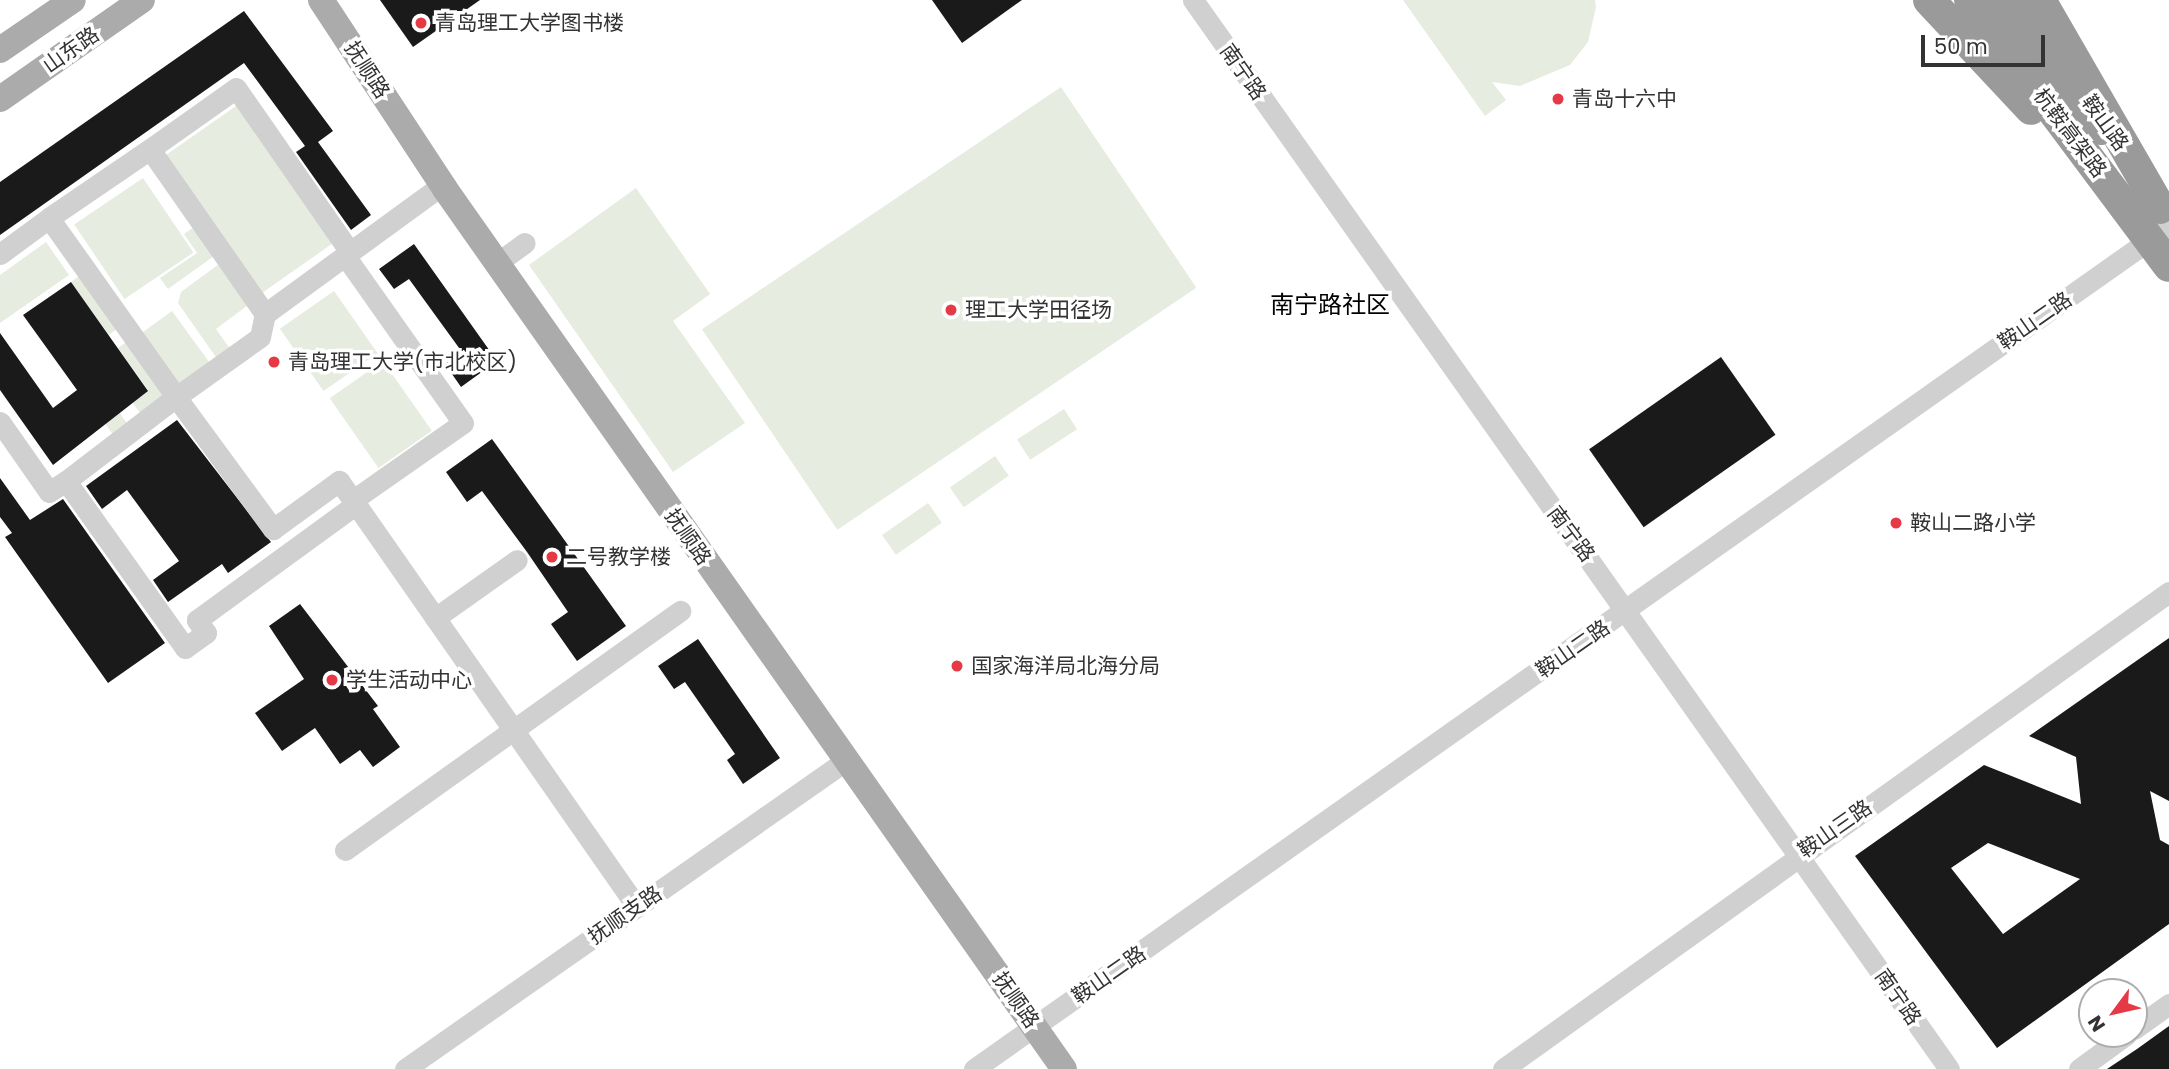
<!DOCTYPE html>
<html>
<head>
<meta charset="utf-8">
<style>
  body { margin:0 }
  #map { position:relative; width:2169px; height:1069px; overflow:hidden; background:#fff; font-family:Poppins,"Noto Sans SC",sans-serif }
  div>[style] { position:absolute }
  .green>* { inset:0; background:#e6ecdf; transform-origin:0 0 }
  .building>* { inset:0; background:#1a1a1a; transform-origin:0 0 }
  .minor>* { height:21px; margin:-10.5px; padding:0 10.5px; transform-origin:10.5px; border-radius:10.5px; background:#d0d0d0 }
  .major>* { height:26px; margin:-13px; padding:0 13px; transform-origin:13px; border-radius:13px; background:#ababab }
  .highway>* { height:32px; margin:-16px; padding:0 16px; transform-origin:16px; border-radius:16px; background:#9a9a9a }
  .highway-bridge>* { height:32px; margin:-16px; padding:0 16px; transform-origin:16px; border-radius:16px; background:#9a9a9a }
  .dots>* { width:19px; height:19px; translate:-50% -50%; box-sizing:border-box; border:4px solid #fff; border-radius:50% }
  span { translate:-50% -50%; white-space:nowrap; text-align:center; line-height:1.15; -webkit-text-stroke:7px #fff; paint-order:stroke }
  .poi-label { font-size:21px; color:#333 }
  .left { translate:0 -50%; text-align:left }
  .street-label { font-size:21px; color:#333 }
  .quarter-label { font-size:24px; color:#000 }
  .north { position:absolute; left:2078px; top:978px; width:70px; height:70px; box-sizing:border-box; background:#fff; border:2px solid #adadad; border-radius:50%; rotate:237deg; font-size:19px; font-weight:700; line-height:28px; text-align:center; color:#333 }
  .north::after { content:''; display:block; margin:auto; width:24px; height:32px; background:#e63946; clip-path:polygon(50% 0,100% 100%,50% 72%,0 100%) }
  .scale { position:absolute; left:1921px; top:35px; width:124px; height:32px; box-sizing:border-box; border:4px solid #333; border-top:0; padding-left:9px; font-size:21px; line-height:24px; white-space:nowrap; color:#333; -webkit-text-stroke:5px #fff; paint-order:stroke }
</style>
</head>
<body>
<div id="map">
  <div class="green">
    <i style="clip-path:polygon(1403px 0,1595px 0,1596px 7px,1588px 42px,1570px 65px,1520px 86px,1492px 82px,1506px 100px,1485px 116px)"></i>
    <i style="left:1061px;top:87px;width:242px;height:433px;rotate:56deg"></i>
    <i style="left:236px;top:106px;width:168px;height:89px;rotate:55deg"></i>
    <i style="left:143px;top:178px;width:90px;height:83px;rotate:56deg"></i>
    <i style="clip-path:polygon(636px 188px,710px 294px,673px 321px,745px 423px,673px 472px,529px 265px)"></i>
    <i style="clip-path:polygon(194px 227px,214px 256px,168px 289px,160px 278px,197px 253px,184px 234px)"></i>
    <i style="clip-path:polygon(46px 242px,69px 275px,0 323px,0 275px)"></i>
    <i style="clip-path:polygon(219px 264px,248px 305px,216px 329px,233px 353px,220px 363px,178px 303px,181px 292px)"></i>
    <i style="left:82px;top:274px;width:65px;height:14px;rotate:54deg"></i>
    <i style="left:334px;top:291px;width:76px;height:66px;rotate:55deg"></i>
    <i style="left:172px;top:311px;width:69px;height:41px;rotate:54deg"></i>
    <i style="clip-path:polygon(129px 340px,168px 394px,141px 414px,132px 402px,148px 390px,118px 348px)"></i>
    <i style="left:383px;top:361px;width:85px;height:65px;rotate:55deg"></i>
    <i style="left:1064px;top:409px;width:24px;height:56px;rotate:57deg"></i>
    <i style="left:119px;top:412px;width:16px;height:18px;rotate:55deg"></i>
    <i style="left:995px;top:456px;width:24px;height:55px;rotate:55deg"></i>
    <i style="left:928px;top:503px;width:24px;height:56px;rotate:55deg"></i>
  </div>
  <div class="building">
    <i style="clip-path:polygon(380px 0,480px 0,413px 47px)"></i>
    <i style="clip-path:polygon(932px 0,1022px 0,962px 43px)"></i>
    <i style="clip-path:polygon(244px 11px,333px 131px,318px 142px,371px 215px,351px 230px,296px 152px,305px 146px,244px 63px,0 235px,0 182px)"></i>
    <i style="clip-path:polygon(414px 244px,497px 361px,461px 387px,445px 364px,462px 352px,409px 279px,394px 289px,379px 269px)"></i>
    <i style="clip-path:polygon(71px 282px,148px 391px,53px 465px,0 390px,0 333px,53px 408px,77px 390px,23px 315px)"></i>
    <i style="left:1721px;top:357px;width:95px;height:161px;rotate:55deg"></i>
    <i style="clip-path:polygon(177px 420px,271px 542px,228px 573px,222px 564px,168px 602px,153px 580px,179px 561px,127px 490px,102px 509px,86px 486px)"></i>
    <i style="clip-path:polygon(492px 439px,626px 626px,577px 661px,551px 624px,568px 612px,527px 552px,482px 491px,467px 502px,446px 472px)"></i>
    <i style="clip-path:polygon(0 478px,30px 520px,63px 499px,165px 643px,108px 683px,5px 537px,12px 533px,0 517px)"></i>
    <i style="clip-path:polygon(300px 604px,378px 706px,373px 709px,400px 747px,373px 767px,360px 750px,340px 764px,315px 728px,282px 751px,255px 713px,304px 679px,269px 626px)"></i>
    <i style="clip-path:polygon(evenodd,2169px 638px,2169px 801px,2150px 791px,2160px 840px,2169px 845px,2169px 924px,1997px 1048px,1855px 856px,1984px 765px,2081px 804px,2076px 757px,2029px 736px,2169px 638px,1988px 843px,2080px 879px,2003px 934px,1951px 868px,1988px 843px)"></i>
    <i style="clip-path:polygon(698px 639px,780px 758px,743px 784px,727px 760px,735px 754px,685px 682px,674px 689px,658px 666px)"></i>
    <i style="clip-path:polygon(2169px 1026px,2169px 1069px,2107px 1069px,2137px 1049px)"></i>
  </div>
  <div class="minor">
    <i style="left:1193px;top:0;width:1309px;rotate:54.73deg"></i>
    <i style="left:150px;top:149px;width:105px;rotate:-35.3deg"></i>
    <i style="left:236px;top:88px;width:200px;rotate:55.2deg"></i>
    <i style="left:0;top:254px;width:61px;rotate:-36.3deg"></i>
    <i style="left:497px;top:263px;width:34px;rotate:-36deg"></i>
    <i style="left:265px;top:314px;width:201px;rotate:-124.9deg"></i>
    <i style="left:150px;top:149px;width:122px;rotate:145.7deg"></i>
    <i style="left:49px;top:218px;width:219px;rotate:54.6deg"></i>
    <i style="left:176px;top:397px;width:103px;rotate:-35.5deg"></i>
    <i style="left:260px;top:337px;width:24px;rotate:-78deg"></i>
    <i style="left:265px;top:314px;width:219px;rotate:-36.1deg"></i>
    <i style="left:0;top:422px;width:85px;rotate:55deg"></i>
    <i style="left:49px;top:492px;width:20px;rotate:-33deg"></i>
    <i style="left:66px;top:481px;width:205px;rotate:54.5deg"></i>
    <i style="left:185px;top:648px;width:26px;rotate:-36deg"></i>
    <i style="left:206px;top:633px;width:16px;rotate:-125deg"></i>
    <i style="left:197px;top:620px;width:197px;rotate:-36.1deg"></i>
    <i style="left:66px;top:481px;width:138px;rotate:-37.4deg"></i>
    <i style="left:176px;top:397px;width:164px;rotate:53.7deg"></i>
    <i style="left:273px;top:529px;width:82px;rotate:-36deg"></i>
    <i style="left:339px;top:481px;width:24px;rotate:54deg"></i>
    <i style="left:353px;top:500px;width:134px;rotate:-35deg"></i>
    <i style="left:463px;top:423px;width:204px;rotate:-125.2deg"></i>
    <i style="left:353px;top:500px;width:496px;rotate:55.1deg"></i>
    <i style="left:435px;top:618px;width:100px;rotate:-35.3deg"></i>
    <i style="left:345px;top:850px;width:412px;rotate:-35.5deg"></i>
    <i style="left:2134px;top:1029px;width:43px;rotate:-35.5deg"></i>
    <i style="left:405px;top:1069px;width:537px;rotate:-34.99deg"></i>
    <i style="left:974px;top:1069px;width:1462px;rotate:-35.2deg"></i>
    <i style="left:1503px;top:1069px;width:819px;rotate:-35.61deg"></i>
    <i style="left:2079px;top:1069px;width:59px;rotate:-36.1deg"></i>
  </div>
  <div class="major">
    <i style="left:321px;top:0;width:226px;rotate:56.7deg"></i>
    <i style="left:445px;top:189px;width:1076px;rotate:54.88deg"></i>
    <i style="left:0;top:50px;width:88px;rotate:-34.4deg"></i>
    <i style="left:0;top:99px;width:173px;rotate:-34.9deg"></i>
  </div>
  <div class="highway">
    <i style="left:2006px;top:0;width:161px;rotate:53.3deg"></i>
  </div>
  <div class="highway-bridge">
    <i style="left:1929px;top:0;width:149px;rotate:46.9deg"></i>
    <i style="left:1970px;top:0;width:332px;rotate:53.2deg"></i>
    <i style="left:2040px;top:0;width:240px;rotate:60deg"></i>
  </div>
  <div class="dots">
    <i style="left:421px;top:23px;background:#e63946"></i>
    <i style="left:1558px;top:99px;background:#e63946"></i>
    <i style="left:951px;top:310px;background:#e63946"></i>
    <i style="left:274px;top:362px;background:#e63946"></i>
    <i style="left:1896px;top:523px;background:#e63946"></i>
    <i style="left:552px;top:557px;background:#e63946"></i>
    <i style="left:957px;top:666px;background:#e63946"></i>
    <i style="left:332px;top:680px;background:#e63946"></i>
  </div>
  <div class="poi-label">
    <span class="left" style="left:435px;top:23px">青岛理工大学图书楼</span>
    <span class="left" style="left:1572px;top:99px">青岛十六中</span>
    <span class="left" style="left:965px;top:310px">理工大学田径场</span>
    <span class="left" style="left:288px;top:362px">青岛理工大学(市北校区)</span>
    <span class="left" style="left:1910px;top:523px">鞍山二路小学</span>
    <span class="left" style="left:566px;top:557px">二号教学楼</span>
    <span class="left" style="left:971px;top:666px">国家海洋局北海分局</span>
    <span class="left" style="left:346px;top:680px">学生活动中心</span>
  </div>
  <div class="street-label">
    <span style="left:71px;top:50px;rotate:-35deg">山东路</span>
    <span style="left:367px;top:70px;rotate:57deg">抚顺路</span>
    <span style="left:1243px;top:72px;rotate:55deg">南宁路</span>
    <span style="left:2105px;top:123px;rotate:54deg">鞍山路</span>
    <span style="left:2070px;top:133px;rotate:53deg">杭鞍高架路</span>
    <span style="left:2035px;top:321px;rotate:-35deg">鞍山二路</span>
    <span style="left:1571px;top:534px;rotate:53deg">南宁路</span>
    <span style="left:688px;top:537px;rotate:55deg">抚顺路</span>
    <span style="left:1573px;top:649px;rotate:-35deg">鞍山二路</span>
    <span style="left:1835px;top:829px;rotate:-35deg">鞍山三路</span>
    <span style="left:625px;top:915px;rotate:-35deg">抚顺支路</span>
    <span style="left:1109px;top:975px;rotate:-35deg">鞍山二路</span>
    <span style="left:1898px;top:997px;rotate:55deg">南宁路</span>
    <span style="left:1016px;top:1000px;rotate:55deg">抚顺路</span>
  </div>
  <div class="quarter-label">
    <span style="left:1330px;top:305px">南宁路社区</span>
  </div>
  <div class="north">N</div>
  <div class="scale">50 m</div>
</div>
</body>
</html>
